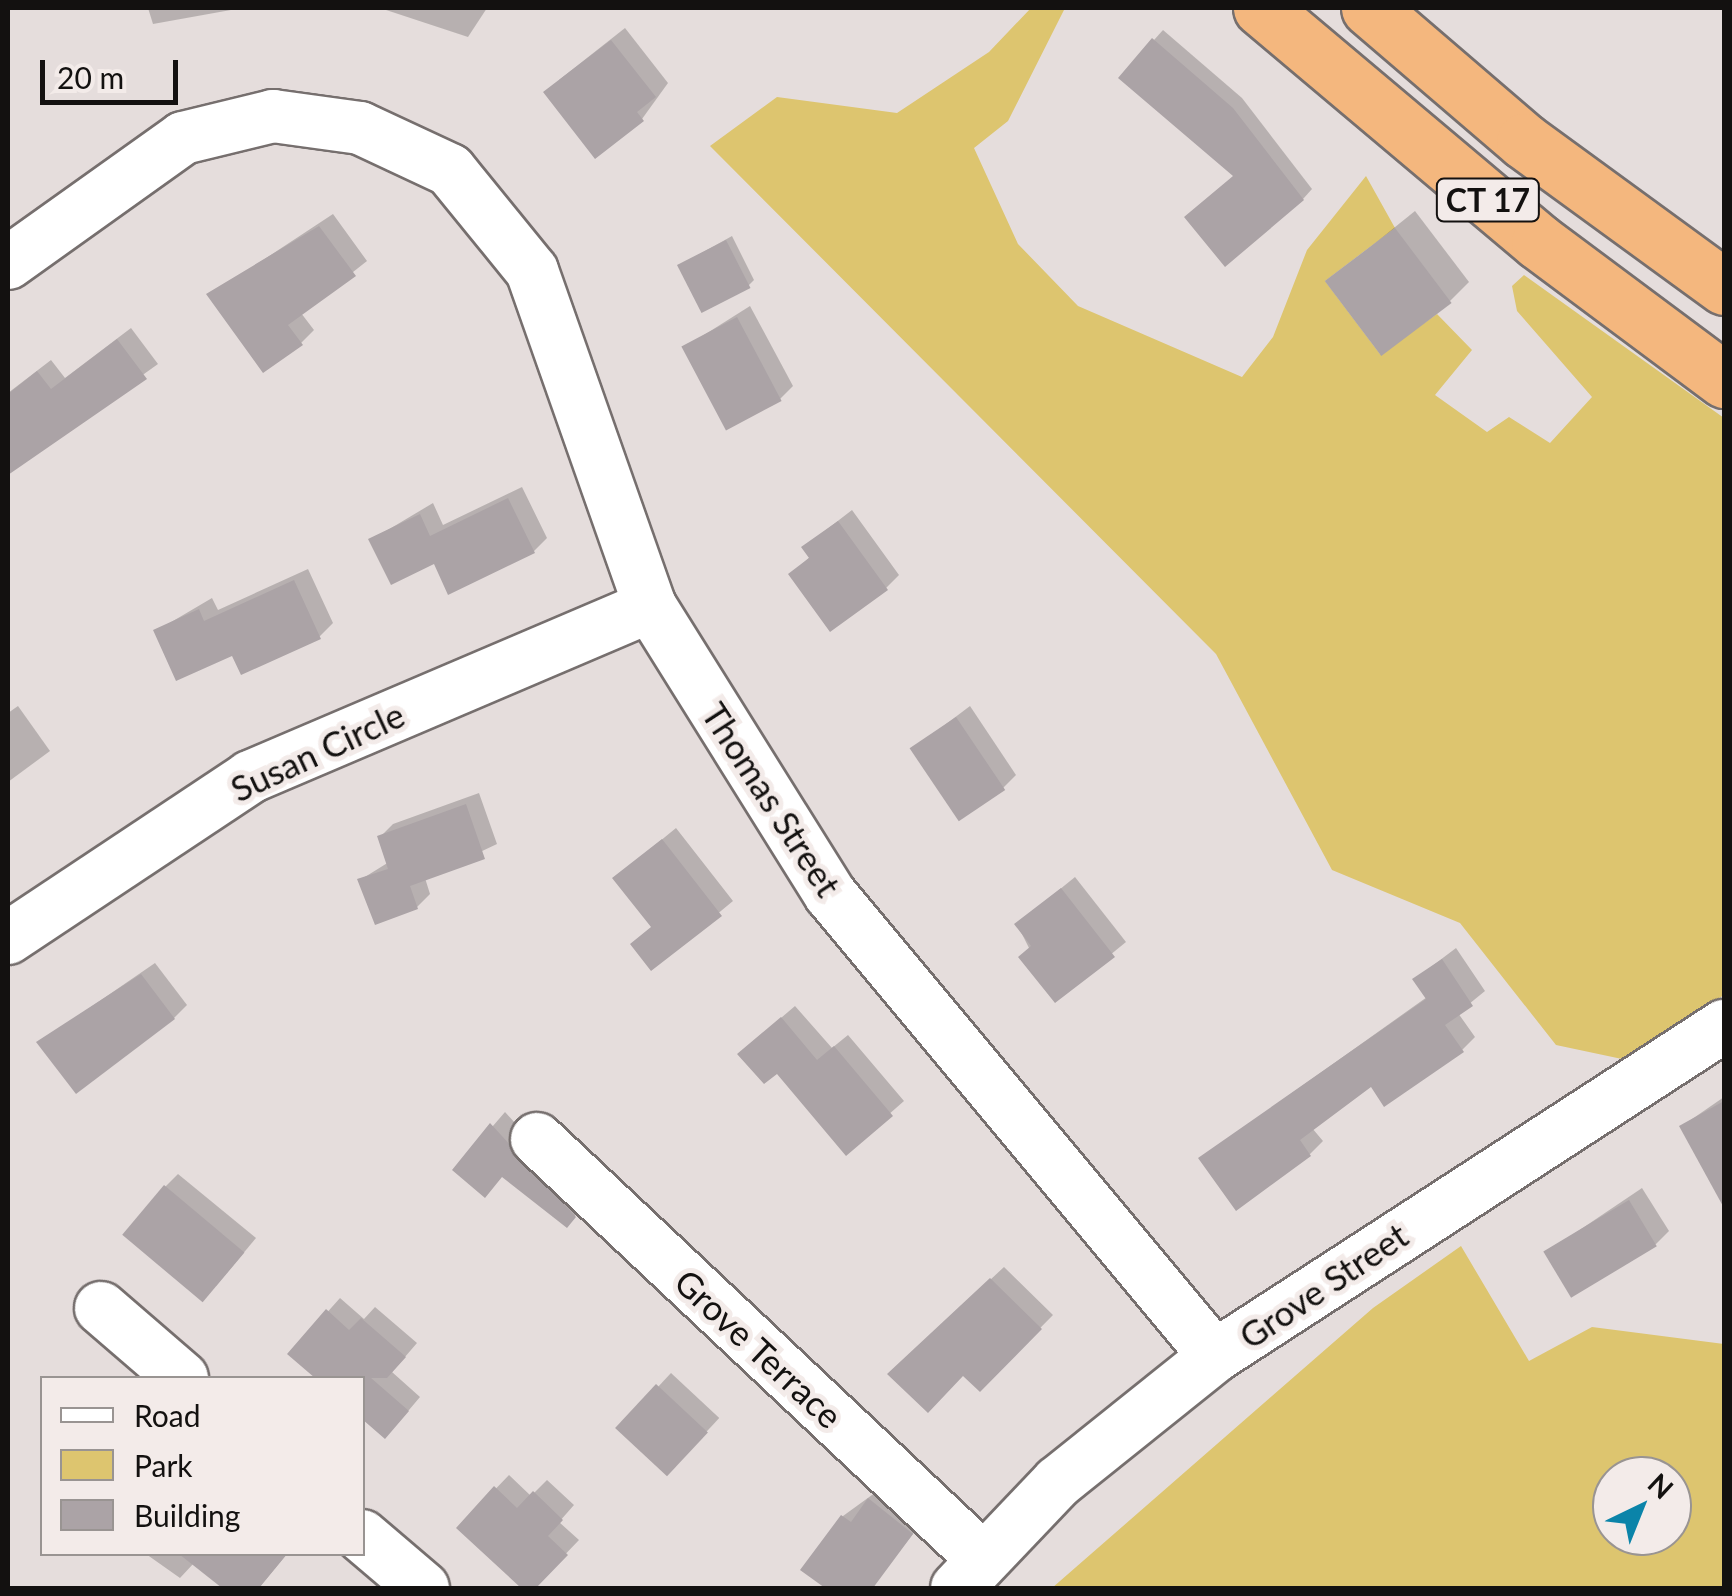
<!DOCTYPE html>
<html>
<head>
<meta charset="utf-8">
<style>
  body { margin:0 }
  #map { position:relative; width:1732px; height:1596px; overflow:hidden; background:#e5dddc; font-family:Lato,sans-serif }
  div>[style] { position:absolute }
  .green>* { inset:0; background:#ddc56f }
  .shadow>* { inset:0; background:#0003; transform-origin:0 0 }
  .building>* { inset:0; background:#aba3a6; transform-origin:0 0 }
  .roads { filter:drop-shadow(2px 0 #766f6e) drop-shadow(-2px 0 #766f6e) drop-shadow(0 2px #766f6e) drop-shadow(0 -2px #766f6e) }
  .minor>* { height:52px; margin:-26px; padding:0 26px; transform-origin:26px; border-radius:26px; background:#fff }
  .trunk>* { height:55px; margin:-27.5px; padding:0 27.5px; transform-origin:27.5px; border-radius:27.5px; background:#f4b77e }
  span { translate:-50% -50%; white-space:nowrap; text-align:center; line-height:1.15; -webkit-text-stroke:10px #f3ebe9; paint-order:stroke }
  .shield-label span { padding:2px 8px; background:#f3ebe9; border:2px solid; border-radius:8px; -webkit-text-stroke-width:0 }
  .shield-label { font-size:32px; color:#131110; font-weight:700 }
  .street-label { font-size:35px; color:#131110 }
  .frame { position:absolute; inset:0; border:10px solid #131110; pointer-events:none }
  .legend { position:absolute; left:40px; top:1376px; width:325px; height:180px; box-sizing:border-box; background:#f3ebe9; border:2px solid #999492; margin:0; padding:12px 18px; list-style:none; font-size:30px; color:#131110 }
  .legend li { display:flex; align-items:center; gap:20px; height:50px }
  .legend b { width:50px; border:2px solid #999492 }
  .north { position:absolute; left:1592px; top:1456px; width:100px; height:100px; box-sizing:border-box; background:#f3ebe9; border:2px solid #999492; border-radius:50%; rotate:43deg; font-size:28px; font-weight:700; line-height:40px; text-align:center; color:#131110 }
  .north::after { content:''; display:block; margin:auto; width:35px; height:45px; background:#0b84a9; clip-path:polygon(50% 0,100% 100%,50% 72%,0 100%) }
  .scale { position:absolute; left:40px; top:60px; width:138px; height:45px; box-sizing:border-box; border:5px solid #131110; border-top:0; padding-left:12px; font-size:30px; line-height:35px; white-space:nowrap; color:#131110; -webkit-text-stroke:8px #f3ebe9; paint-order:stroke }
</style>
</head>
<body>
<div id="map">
  <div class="green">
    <i style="clip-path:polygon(1031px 8px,1065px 8px,1008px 121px,974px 148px,1018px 244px,1078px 306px,1242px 377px,1273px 337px,1307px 250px,1366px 176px,1395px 228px,1325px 281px,1380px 354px,1437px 314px,1472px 350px,1435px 395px,1487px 432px,1509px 417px,1550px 443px,1592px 397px,1517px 311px,1512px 286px,1524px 275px,1724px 418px,1724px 995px,1622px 1059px,1556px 1045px,1460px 923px,1332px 870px,1216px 654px,710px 146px,777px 97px,897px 113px,989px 52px)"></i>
    <i style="clip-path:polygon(evenodd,1461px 1246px,1529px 1361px,1592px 1327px,1724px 1344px,1724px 1588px,1052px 1588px,1373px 1308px,1461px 1246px,1612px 1476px,1672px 1476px,1672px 1536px,1612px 1536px,1612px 1476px)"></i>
  </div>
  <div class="shadow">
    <i style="clip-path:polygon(148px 8px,242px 8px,153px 24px)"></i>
    <i style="clip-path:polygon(380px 8px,487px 8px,468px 37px)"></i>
    <i style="clip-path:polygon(625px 28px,668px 83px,642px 119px,559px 80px)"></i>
    <i style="clip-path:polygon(1163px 30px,1242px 98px,1312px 189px,1303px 199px,1235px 175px,1154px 40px)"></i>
    <i style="clip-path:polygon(1415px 211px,1469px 282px,1450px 301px,1328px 281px)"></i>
    <i style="clip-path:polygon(333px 214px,367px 261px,301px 313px,314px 330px,301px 343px,210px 295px)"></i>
    <i style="clip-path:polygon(732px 236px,754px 280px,748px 286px,680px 265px)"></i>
    <i style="clip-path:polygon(750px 306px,793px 386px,780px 399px,685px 347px)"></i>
    <i style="clip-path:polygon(131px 328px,158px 364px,11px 469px,8px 393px,51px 360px,65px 378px)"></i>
    <i style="clip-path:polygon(522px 487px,547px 538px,534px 551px,435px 560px,371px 540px,433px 503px,443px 525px)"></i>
    <i style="clip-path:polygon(852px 510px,899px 575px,886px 588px,791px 574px,811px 556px,804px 547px)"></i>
    <i style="clip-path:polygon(308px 569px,333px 623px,320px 636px,233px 653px,156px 631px,212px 598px,218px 610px)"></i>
    <i style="clip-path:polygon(18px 706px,50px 751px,8px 782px,8px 713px)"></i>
    <i style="clip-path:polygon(970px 706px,1016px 775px,1003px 788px,913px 749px)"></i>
    <i style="clip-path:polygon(479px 793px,497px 844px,425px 878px,430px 894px,417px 907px,360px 880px,389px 862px,380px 837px,393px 824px)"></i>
    <i style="clip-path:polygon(676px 828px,733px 901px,652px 968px,653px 926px,615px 878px)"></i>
    <i style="clip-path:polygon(1075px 877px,1126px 942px,1055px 1000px,1017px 924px)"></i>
    <i style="clip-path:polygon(1456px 948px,1485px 991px,1458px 1013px,1475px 1037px,1462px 1050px,1372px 1084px,1312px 1128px,1323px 1141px,1310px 1154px,1201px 1158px,1427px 997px,1415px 979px)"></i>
    <i style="clip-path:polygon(155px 963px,187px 1005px,174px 1018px,40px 1042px)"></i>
    <i style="clip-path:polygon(795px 1006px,832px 1048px,848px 1035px,904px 1101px,846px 1152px,754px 1041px)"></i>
    <i style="clip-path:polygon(1724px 1097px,1724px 1185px,1717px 1189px,1682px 1126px)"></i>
    <i style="clip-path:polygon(505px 1112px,587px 1202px,567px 1225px,503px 1175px,455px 1170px)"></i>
    <i style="clip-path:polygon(178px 1174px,256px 1238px,216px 1286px,165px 1187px)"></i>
    <i style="clip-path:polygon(1642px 1188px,1669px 1231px,1656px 1244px,1547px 1252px)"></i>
    <i style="clip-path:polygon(1004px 1267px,1053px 1315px,980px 1389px,963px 1373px,903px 1361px)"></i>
    <i style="clip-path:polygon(340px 1298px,364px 1319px,375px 1307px,417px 1343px,392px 1372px,420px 1397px,398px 1423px,362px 1378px,319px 1378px,290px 1354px)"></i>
    <i style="left:671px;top:1373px;width:66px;height:76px;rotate:43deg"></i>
    <i style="clip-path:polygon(509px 1475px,531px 1496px,547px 1480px,574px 1505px,559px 1522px,579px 1540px,533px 1588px,459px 1527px)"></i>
    <i style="clip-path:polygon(883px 1487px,924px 1520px,871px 1587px,861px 1580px,829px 1588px,804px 1570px,843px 1516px)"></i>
    <i style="clip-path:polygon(146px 1554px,287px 1554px,259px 1588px,226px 1588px,194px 1563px,180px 1578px)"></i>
  </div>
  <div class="building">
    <i style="clip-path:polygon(1152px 38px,1233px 108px,1304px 200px,1225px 267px,1184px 217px,1233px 176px,1118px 78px)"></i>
    <i style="clip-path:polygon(611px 40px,656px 97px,637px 112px,644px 121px,595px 159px,543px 92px)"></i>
    <i style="clip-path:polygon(319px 226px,356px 276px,288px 325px,303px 345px,263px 373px,206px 294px)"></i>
    <i style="left:1395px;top:228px;width:94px;height:88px;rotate:53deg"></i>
    <i style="left:726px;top:240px;width:54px;height:55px;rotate:63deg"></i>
    <i style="left:737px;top:317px;width:95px;height:63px;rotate:62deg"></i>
    <i style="clip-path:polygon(117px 339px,147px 379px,8px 475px,8px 394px,37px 371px,51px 389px)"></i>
    <i style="clip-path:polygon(508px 498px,535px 553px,448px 595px,434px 564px,391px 585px,368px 539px,420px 514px,430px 536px)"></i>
    <i style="clip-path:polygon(838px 521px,888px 590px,830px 632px,788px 574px,809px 558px,801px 547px)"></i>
    <i style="clip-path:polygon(294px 580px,321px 639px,241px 675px,232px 656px,176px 681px,153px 630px,199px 609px,204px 621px)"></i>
    <i style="left:956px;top:717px;width:88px;height:56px;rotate:56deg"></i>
    <i style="clip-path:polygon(466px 804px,485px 859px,410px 886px,418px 909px,375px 925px,357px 879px,388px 869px,377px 836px)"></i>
    <i style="clip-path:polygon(662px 839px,722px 916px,651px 971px,630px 944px,651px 927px,612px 878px)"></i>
    <i style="clip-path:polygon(1061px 888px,1115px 957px,1055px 1003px,1018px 957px,1031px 946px,1014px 924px)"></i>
    <i style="clip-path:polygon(1442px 959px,1473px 1006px,1445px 1025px,1464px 1052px,1384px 1107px,1371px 1087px,1300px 1140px,1311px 1156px,1236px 1211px,1198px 1158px,1426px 999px,1412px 979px)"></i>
    <i style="clip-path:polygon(141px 974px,175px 1019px,76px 1094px,36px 1042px)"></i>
    <i style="clip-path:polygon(781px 1017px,817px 1060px,834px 1046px,893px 1116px,846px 1156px,777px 1074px,764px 1084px,737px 1054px)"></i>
    <i style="clip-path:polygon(1724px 1101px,1724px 1208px,1679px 1126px)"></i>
    <i style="clip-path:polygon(490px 1123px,576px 1217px,567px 1228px,502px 1177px,485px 1198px,452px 1170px)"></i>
    <i style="left:164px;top:1185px;width:105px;height:65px;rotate:40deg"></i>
    <i style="left:1629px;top:1200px;width:54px;height:100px;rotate:59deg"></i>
    <i style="clip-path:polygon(990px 1278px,1042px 1329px,980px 1392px,963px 1376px,928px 1413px,887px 1374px)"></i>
    <i style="clip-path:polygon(326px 1309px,349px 1330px,361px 1318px,406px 1357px,387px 1378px,371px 1378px,409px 1411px,385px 1439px,362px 1419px,362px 1378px,315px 1378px,287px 1354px)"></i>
    <i style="left:656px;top:1384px;width:71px;height:60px;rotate:43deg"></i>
    <i style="clip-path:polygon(494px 1486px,517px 1508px,533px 1491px,563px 1520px,548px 1536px,568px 1555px,536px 1588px,521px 1588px,456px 1528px)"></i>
    <i style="clip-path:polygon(868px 1498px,913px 1534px,873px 1588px,825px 1588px,800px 1570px,841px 1515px,851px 1522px)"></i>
    <i style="clip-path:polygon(179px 1554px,287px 1554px,259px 1588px,222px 1588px)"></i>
  </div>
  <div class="roads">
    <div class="minor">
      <i style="left:8px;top:263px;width:215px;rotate:-35.5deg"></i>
      <i style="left:183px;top:138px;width:93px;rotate:-13.7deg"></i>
      <i style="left:273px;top:116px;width:88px;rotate:7.9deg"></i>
      <i style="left:360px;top:128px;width:99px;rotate:25deg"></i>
      <i style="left:450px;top:170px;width:130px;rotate:50.9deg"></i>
      <i style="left:532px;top:271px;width:355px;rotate:70.6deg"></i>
      <i style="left:650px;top:606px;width:340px;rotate:58deg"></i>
      <i style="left:830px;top:894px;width:601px;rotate:50.19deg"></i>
      <i style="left:8px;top:938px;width:291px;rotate:-33.6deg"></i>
      <i style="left:250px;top:777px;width:435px;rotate:-23.1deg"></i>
      <i style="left:537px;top:1139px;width:610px;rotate:43.27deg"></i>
      <i style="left:101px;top:1308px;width:107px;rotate:40.8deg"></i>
      <i style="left:362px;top:1536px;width:80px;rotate:40.4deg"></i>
      <i style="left:957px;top:1588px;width:146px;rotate:-46.4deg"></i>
      <i style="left:1058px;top:1482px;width:201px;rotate:-38.7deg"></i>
      <i style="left:1215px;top:1356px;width:607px;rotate:-32.96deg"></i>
    </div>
    <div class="trunk">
      <i style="left:1261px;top:8px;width:363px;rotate:40.1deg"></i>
      <i style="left:1539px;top:242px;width:231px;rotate:36.7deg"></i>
      <i style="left:1369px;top:8px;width:204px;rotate:40.6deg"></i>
      <i style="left:1524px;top:141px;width:248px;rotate:36.1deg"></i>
    </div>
  </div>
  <div class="shield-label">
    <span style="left:1488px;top:200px">CT 17</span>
  </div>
  <div class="street-label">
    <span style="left:317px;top:751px;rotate:-25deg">Susan Circle</span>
    <span style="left:772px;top:799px;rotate:57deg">Thomas Street</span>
    <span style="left:1323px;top:1285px;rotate:-34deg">Grove Street</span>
    <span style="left:759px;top:1348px;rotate:43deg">Grove Terrace</span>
  </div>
  <div class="frame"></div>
  <ul class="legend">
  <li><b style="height:12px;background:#fff"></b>Road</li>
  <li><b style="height:28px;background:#ddc56f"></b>Park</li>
  <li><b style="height:28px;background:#aba3a6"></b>Building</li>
  </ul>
  <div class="north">N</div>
  <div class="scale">20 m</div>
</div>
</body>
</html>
